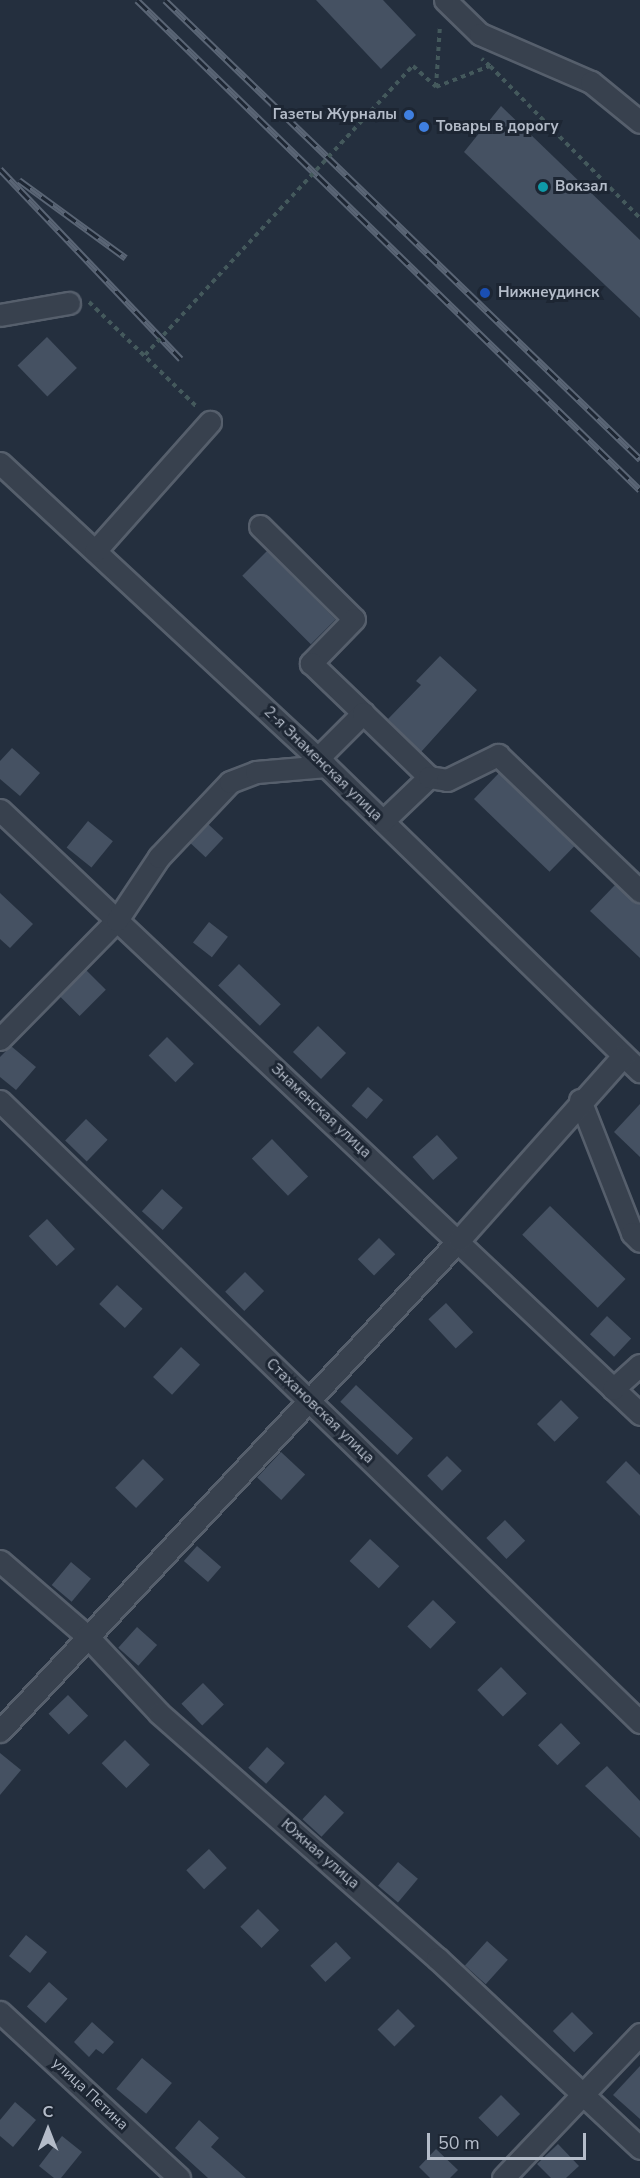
<!DOCTYPE html>
<html>
<head>
<meta charset="utf-8">
<style>
  body { margin:0 }
  #map { position:relative; width:640px; height:2178px; overflow:hidden; background:#242f3e; font-family:"Nunito Sans",sans-serif }
  div>[style] { position:absolute }
  .building>* { inset:0; background:#455162; transform-origin:0 0 }
  .path>* { height:4px; margin-top:-2px; transform-origin:0; background:repeating-linear-gradient(90deg,#44595c 0 4.5px,transparent 0 9px) }
  .roads { filter:drop-shadow(2px 0 #565f6c) drop-shadow(-2px 0 #565f6c) drop-shadow(0 2px #565f6c) drop-shadow(0 -2px #565f6c) }
  .minor>* { height:21px; margin:-10.5px; padding:0 10.5px; transform-origin:10.5px; border-radius:10.5px; background:#38414e }
  .rail>* { height:7px; margin-top:-3.5px; transform-origin:0; background:repeating-linear-gradient(90deg,#1d2633 0 14px,#5a6575 0 28px); box-sizing:border-box; border-block:2px solid #5a6575 }
  .path-bridge>* { height:4px; margin-top:-2px; transform-origin:0; background:repeating-linear-gradient(90deg,#44595c 0 4.5px,transparent 0 9px) }
  .dots>* { width:16px; height:16px; translate:-50% -50%; box-sizing:border-box; border:3px solid #1d2633; border-radius:50% }
  span { translate:-50% -50%; white-space:nowrap; text-align:center; line-height:1.15; -webkit-text-stroke:6px #1d2633; paint-order:stroke }
  .poi-label { font-size:15px; color:#b4bcc9; font-weight:700 }
  .right { translate:-100% -50%; text-align:right }
  .left { translate:0 -50%; text-align:left }
  .street-label { font-size:15px; color:#b4bcc9 }
  .north { position:absolute; left:18px; top:2100px; width:60px; height:60px; -webkit-text-stroke:4px #1d2633; paint-order:stroke; rotate:0deg; font-size:16px; font-weight:700; line-height:24px; text-align:center; color:#b4bcc9 }
  .north::after { content:''; display:block; margin:auto; width:21px; height:27px; background:#b4bcc9; clip-path:polygon(50% 0,100% 100%,50% 72%,0 100%) }
  .scale { position:absolute; left:427px; top:2133px; width:159px; height:27px; box-sizing:border-box; border:3px solid #b4bcc9; border-top:0; padding-left:8px; font-size:18px; line-height:21px; white-space:nowrap; color:#b4bcc9; -webkit-text-stroke:4px #1d2633; paint-order:stroke }
</style>
</head>
<body>
<div id="map">
  <div class="building">
    <i style="clip-path:polygon(316px 0,383px 0,416px 35px,381px 69px)"></i>
    <i style="clip-path:polygon(501px 106px,640px 240px,640px 318px,464px 152px)"></i>
    <i style="left:47px;top:337px;width:43px;height:41px;rotate:46deg"></i>
    <i style="left:267px;top:551px;width:97px;height:35px;rotate:45deg"></i>
    <i style="clip-path:polygon(440px 656px,477px 690px,421px 752px,388px 719px,421px 685px,416px 681px)"></i>
    <i style="clip-path:polygon(12px 748px,40px 773px,20px 796px,0 779px,0 761px)"></i>
    <i style="left:499px;top:773px;width:105px;height:36px;rotate:44deg"></i>
    <i style="left:88px;top:821px;width:32px;height:34px;rotate:39deg"></i>
    <i style="left:208px;top:824px;width:21px;height:26px;rotate:43deg"></i>
    <i style="clip-path:polygon(615px 885px,640px 903px,640px 958px,590px 911px)"></i>
    <i style="clip-path:polygon(0 893px,33px 924px,10px 948px,0 939px)"></i>
    <i style="left:209px;top:922px;width:24px;height:26px;rotate:38deg"></i>
    <i style="left:239px;top:964px;width:58px;height:30px;rotate:44deg"></i>
    <i style="left:86px;top:970px;width:28px;height:37px;rotate:45deg"></i>
    <i style="left:318px;top:1026px;width:39px;height:36px;rotate:44deg"></i>
    <i style="left:167px;top:1037px;width:38px;height:26px;rotate:45deg"></i>
    <i style="clip-path:polygon(11px 1046px,36px 1067px,16px 1090px,0 1077px,0 1057px)"></i>
    <i style="left:368px;top:1087px;width:20px;height:25px;rotate:41deg"></i>
    <i style="clip-path:polygon(640px 1104px,640px 1157px,614px 1132px)"></i>
    <i style="left:86px;top:1119px;width:30px;height:30px;rotate:44deg"></i>
    <i style="left:437px;top:1135px;width:31px;height:33px;rotate:48deg"></i>
    <i style="left:272px;top:1139px;width:52px;height:28px;rotate:46deg"></i>
    <i style="left:162px;top:1189px;width:28px;height:30px;rotate:42deg"></i>
    <i style="left:550px;top:1206px;width:105px;height:40px;rotate:44deg"></i>
    <i style="left:47px;top:1219px;width:41px;height:25px;rotate:47deg"></i>
    <i style="left:379px;top:1238px;width:23px;height:30px;rotate:45deg"></i>
    <i style="left:245px;top:1272px;width:27px;height:28px;rotate:45deg"></i>
    <i style="left:117px;top:1285px;width:35px;height:26px;rotate:43deg"></i>
    <i style="left:446px;top:1303px;width:40px;height:24px;rotate:47deg"></i>
    <i style="left:607px;top:1316px;width:33px;height:25px;rotate:43deg"></i>
    <i style="left:181px;top:1347px;width:26px;height:41px;rotate:43deg"></i>
    <i style="left:356px;top:1385px;width:78px;height:23px;rotate:43deg"></i>
    <i style="left:561px;top:1400px;width:25px;height:34px;rotate:45deg"></i>
    <i style="left:281px;top:1452px;width:33px;height:35px;rotate:43deg"></i>
    <i style="left:447px;top:1456px;width:21px;height:28px;rotate:45deg"></i>
    <i style="left:143px;top:1459px;width:29px;height:40px;rotate:44deg"></i>
    <i style="clip-path:polygon(626px 1461px,640px 1475px,640px 1516px,606px 1482px)"></i>
    <i style="left:505px;top:1520px;width:29px;height:26px;rotate:46deg"></i>
    <i style="left:370px;top:1539px;width:40px;height:30px;rotate:43deg"></i>
    <i style="left:197px;top:1546px;width:32px;height:20px;rotate:41deg"></i>
    <i style="left:71px;top:1562px;width:26px;height:30px;rotate:40deg"></i>
    <i style="left:433px;top:1600px;width:32px;height:37px;rotate:44deg"></i>
    <i style="left:137px;top:1627px;width:27px;height:28px;rotate:42deg"></i>
    <i style="left:501px;top:1667px;width:37px;height:33px;rotate:46deg"></i>
    <i style="left:203px;top:1683px;width:30px;height:30px;rotate:46deg"></i>
    <i style="left:68px;top:1695px;width:29px;height:27px;rotate:46deg"></i>
    <i style="left:561px;top:1723px;width:28px;height:32px;rotate:46deg"></i>
    <i style="left:125px;top:1740px;width:35px;height:33px;rotate:45deg"></i>
    <i style="left:267px;top:1747px;width:24px;height:28px;rotate:42deg"></i>
    <i style="clip-path:polygon(0 1753px,21px 1770px,0 1795px)"></i>
    <i style="clip-path:polygon(607px 1766px,640px 1801px,640px 1838px,585px 1786px)"></i>
    <i style="left:325px;top:1795px;width:26px;height:33px;rotate:43deg"></i>
    <i style="left:209px;top:1849px;width:26px;height:31px;rotate:47deg"></i>
    <i style="left:398px;top:1862px;width:26px;height:31px;rotate:40deg"></i>
    <i style="left:258px;top:1909px;width:30px;height:25px;rotate:45deg"></i>
    <i style="left:26px;top:1935px;width:27px;height:27px;rotate:39deg"></i>
    <i style="left:487px;top:1941px;width:28px;height:33px;rotate:42deg"></i>
    <i style="left:336px;top:1942px;width:22px;height:35px;rotate:47deg"></i>
    <i style="left:49px;top:1982px;width:25px;height:33px;rotate:42deg"></i>
    <i style="left:398px;top:2009px;width:24px;height:29px;rotate:45deg"></i>
    <i style="left:572px;top:2012px;width:30px;height:27px;rotate:45deg"></i>
    <i style="clip-path:polygon(92px 2022px,114px 2042px,103px 2054px,96px 2049px,89px 2057px,74px 2042px)"></i>
    <i style="left:142px;top:2058px;width:39px;height:40px;rotate:40deg"></i>
    <i style="clip-path:polygon(640px 2066px,640px 2119px,613px 2095px)"></i>
    <i style="left:501px;top:2095px;width:27px;height:32px;rotate:45deg"></i>
    <i style="clip-path:polygon(15px 2102px,36px 2120px,13px 2147px,0 2136px,0 2120px)"></i>
    <i style="clip-path:polygon(199px 2120px,219px 2138px,211px 2147px,246px 2178px,208px 2178px,175px 2148px)"></i>
    <i style="clip-path:polygon(62px 2136px,82px 2152px,61px 2178px,54px 2178px,39px 2166px)"></i>
    <i style="clip-path:polygon(558px 2144px,579px 2166px,566px 2178px,551px 2178px,537px 2164px)"></i>
    <i style="clip-path:polygon(436px 2149px,458px 2170px,450px 2178px,430px 2178px,419px 2167px)"></i>
  </div>
  <div class="path">
    <i style="left:413px;top:66px;width:31px;rotate:42deg"></i>
    <i style="left:490px;top:66px;width:214px;rotate:45.4deg"></i>
    <i style="left:436px;top:87px;width:58px;rotate:-21.3deg"></i>
    <i style="left:490px;top:66px;width:11px;rotate:-139deg"></i>
    <i style="left:436px;top:87px;width:62px;rotate:-86.3deg"></i>
    <i style="left:89px;top:302px;width:152px;rotate:44.2deg"></i>
  </div>
  <div class="roads">
    <div class="minor">
      <i style="left:445px;top:0;width:49px;rotate:44.2deg"></i>
      <i style="left:480px;top:34px;width:121px;rotate:23.4deg"></i>
      <i style="left:591px;top:82px;width:63px;rotate:39.2deg"></i>
      <i style="left:0;top:315px;width:70px;rotate:-9.9deg"></i>
      <i style="left:0;top:463px;width:445px;rotate:42.9deg"></i>
      <i style="left:326px;top:766px;width:438px;rotate:44.2deg"></i>
      <i style="left:260px;top:526px;width:132px;rotate:44.7deg"></i>
      <i style="left:354px;top:619px;width:62px;rotate:134.3deg"></i>
      <i style="left:311px;top:663px;width:72px;rotate:43.9deg"></i>
      <i style="left:95px;top:551px;width:173px;rotate:-48.3deg"></i>
      <i style="left:318px;top:758px;width:64px;rotate:-45deg"></i>
      <i style="left:363px;top:713px;width:92px;rotate:44.1deg"></i>
      <i style="left:0;top:810px;width:880px;rotate:43.34deg"></i>
      <i style="left:383px;top:821px;width:64px;rotate:-43.7deg"></i>
      <i style="left:429px;top:777px;width:18px;rotate:9deg"></i>
      <i style="left:447px;top:780px;width:57px;rotate:-26.1deg"></i>
      <i style="left:498px;top:755px;width:197px;rotate:43.8deg"></i>
      <i style="left:0;top:1039px;width:167px;rotate:-45.5deg"></i>
      <i style="left:117px;top:920px;width:76px;rotate:-56.3deg"></i>
      <i style="left:159px;top:857px;width:103px;rotate:-46.6deg"></i>
      <i style="left:230px;top:782px;width:28px;rotate:-21deg"></i>
      <i style="left:256px;top:772px;width:70px;rotate:-4.9deg"></i>
      <i style="left:580px;top:1100px;width:143px;rotate:68.6deg"></i>
      <i style="left:632px;top:1233px;width:11px;rotate:45deg"></i>
      <i style="left:0;top:1101px;width:892px;rotate:44.14deg"></i>
      <i style="left:613px;top:1389px;width:36px;rotate:-42deg"></i>
      <i style="left:0;top:1561px;width:115px;rotate:40.8deg"></i>
      <i style="left:87px;top:1636px;width:105px;rotate:46.9deg"></i>
      <i style="left:159px;top:1713px;width:371px;rotate:41.4deg"></i>
      <i style="left:437px;top:1958px;width:278px;rotate:43.1deg"></i>
      <i style="left:0;top:1731px;width:672px;rotate:-46.93deg"></i>
      <i style="left:459px;top:1240px;width:246px;rotate:-48.3deg"></i>
      <i style="left:0;top:2012px;width:244px;rotate:42.8deg"></i>
      <i style="left:503px;top:2178px;width:199px;rotate:-46.4deg"></i>
    </div>
  </div>
  <div class="rail">
    <i style="left:137px;top:0;width:702px;rotate:44.25deg"></i>
    <i style="left:165px;top:0;width:661px;rotate:44.02deg"></i>
    <i style="left:0;top:169px;width:262px;rotate:46.4deg"></i>
    <i style="left:19px;top:180px;width:132px;rotate:36.1deg"></i>
  </div>
  <div class="path-bridge">
    <i style="left:145px;top:355px;width:394px;rotate:-47.2deg"></i>
  </div>
  <div class="dots">
    <i style="left:409px;top:115px;background:#3f7fe0"></i>
    <i style="left:424px;top:127px;background:#3f7fe0"></i>
    <i style="left:543px;top:187px;background:#0f9aa8"></i>
    <i style="left:485px;top:293px;background:#1a4fb4"></i>
  </div>
  <div class="poi-label">
    <span class="right" style="left:397px;top:115px">Газеты Журналы</span>
    <span class="left" style="left:436px;top:127px">Товары в дорогу</span>
    <span class="left" style="left:555px;top:187px">Вокзал</span>
    <span class="left" style="left:498px;top:293px">Нижнеудинск</span>
  </div>
  <div class="street-label">
    <span style="left:323px;top:764px;rotate:44deg">2-я Знаменская улица</span>
    <span style="left:321px;top:1111px;rotate:43deg">Знаменская улица</span>
    <span style="left:320px;top:1411px;rotate:44deg">Стахановская улица</span>
    <span style="left:320px;top:1854px;rotate:41deg">Южная улица</span>
    <span style="left:90px;top:2094px;rotate:43deg">улица Петина</span>
  </div>
  <div class="north">С</div>
  <div class="scale">50 m</div>
</div>
</body>
</html>
